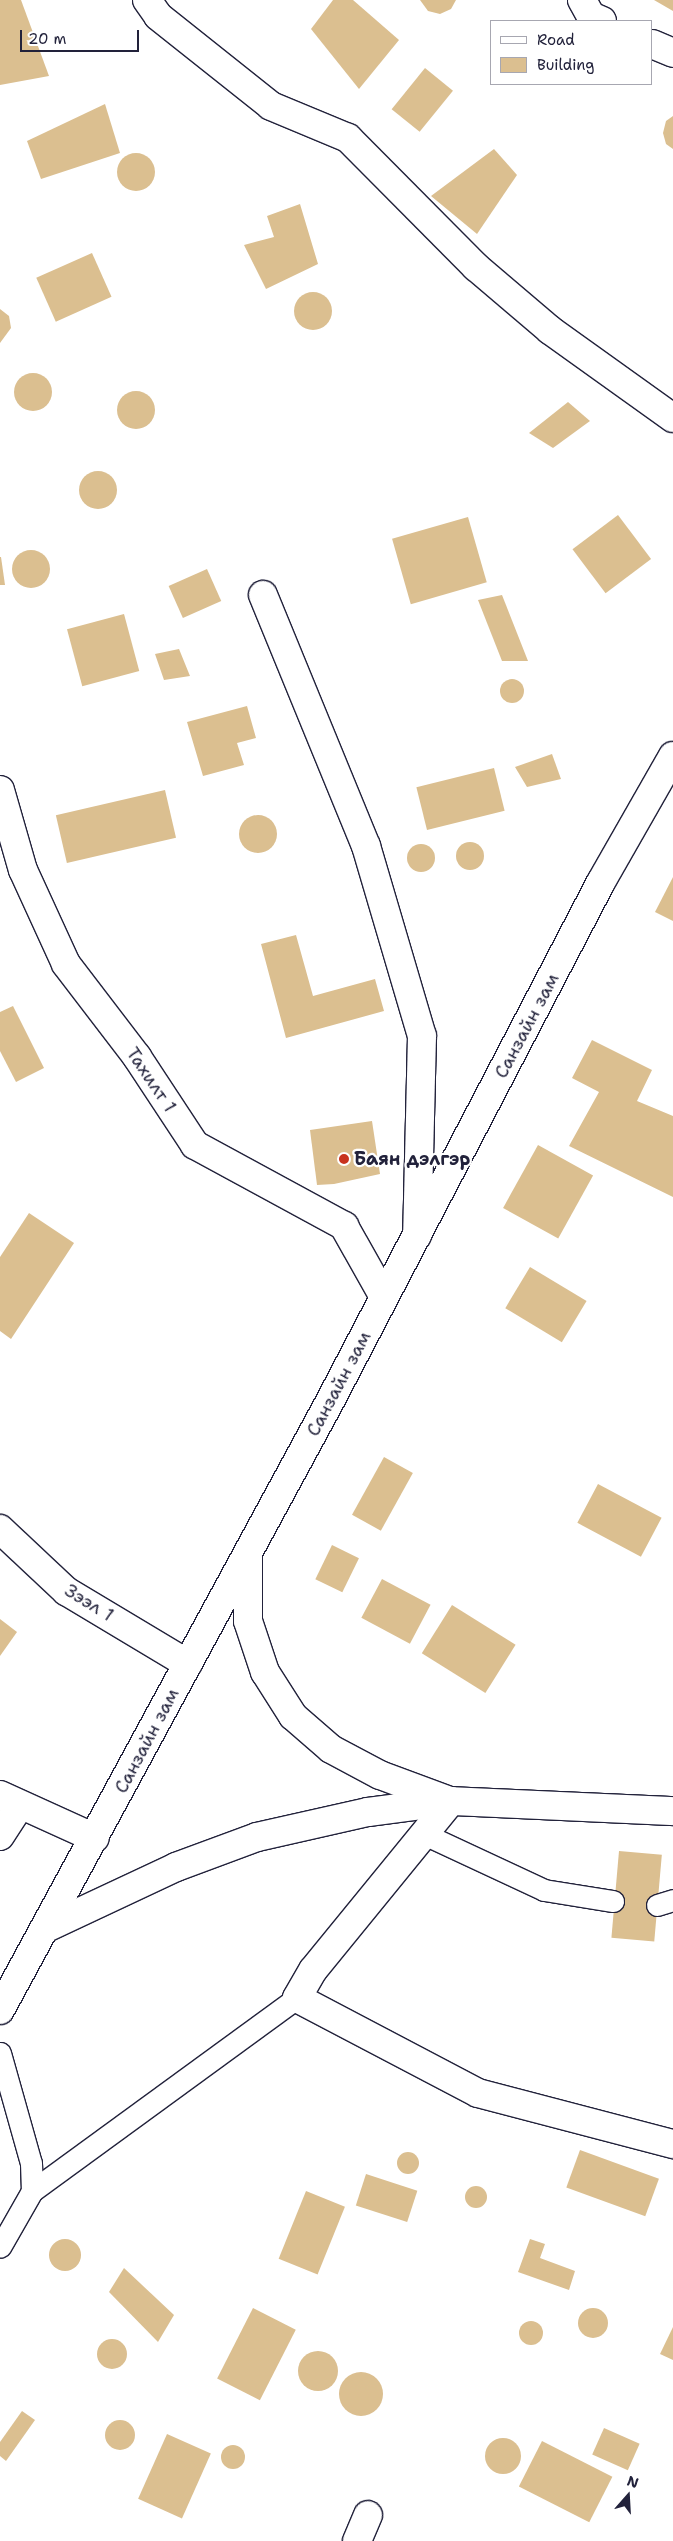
<!DOCTYPE html>
<html>
<head>
<meta charset="utf-8">
<style>
  body { margin:0 }
  #map { position:relative; width:673px; height:2541px; overflow:hidden; background:#fff; font-family:"Shantell Sans",sans-serif }
  div>[style] { position:absolute }
  .building>* { inset:0; background:#dbbf90; transform-origin:0 0 }
  .round { border-radius:50% }
  .roads { filter:drop-shadow(1px 0 #22223b) drop-shadow(-1px 0 #22223b) drop-shadow(0 1px #22223b) drop-shadow(0 -1px #22223b) }
  .lane>* { height:21px; margin:-10.5px; padding:0 10.5px; transform-origin:10.5px; border-radius:10.5px; background:#fff }
  .street>* { height:28px; margin:-14px; padding:0 14px; transform-origin:14px; border-radius:14px; background:#fff }
  .secondary>* { height:28px; margin:-14px; padding:0 14px; transform-origin:14px; border-radius:14px; background:#fff }
  .dots>* { width:14px; height:14px; translate:-50% -50%; box-sizing:border-box; border:2px solid #fff; border-radius:50% }
  span { translate:-50% -50%; white-space:nowrap; text-align:center; line-height:1.15; -webkit-text-stroke:4.5px #fff; paint-order:stroke }
  .street-label { font-size:18px; color:#22223b }
  .poi-label { font-size:18px; color:#22223b; font-weight:700 }
  .left { translate:0 -50%; text-align:left }
  .legend { position:absolute; left:490px; top:20px; width:162px; height:65px; box-sizing:border-box; background:#fff; border:1px solid #a7a7b1; margin:0; padding:6px 9px; list-style:none; font-size:15px; color:#22223b }
  .legend li { display:flex; align-items:center; gap:10px; height:25px }
  .legend b { width:25px; border:1px solid #a7a7b1 }
  .north { position:absolute; left:603px; top:2471px; width:50px; height:50px; -webkit-text-stroke:4px #fff; paint-order:stroke; rotate:19deg; font-size:14px; font-weight:700; line-height:20px; text-align:center; color:#22223b }
  .north::after { content:''; display:block; margin:auto; width:18px; height:22px; background:#22223b; clip-path:polygon(50% 0,100% 100%,50% 72%,0 100%) }
  .scale { position:absolute; left:20px; top:30px; width:119px; height:22px; box-sizing:border-box; border:2px solid #22223b; border-top:0; padding-left:6px; font-size:15px; line-height:18px; white-space:nowrap; color:#22223b; -webkit-text-stroke:4px #fff; paint-order:stroke }
</style>
</head>
<body>
<div id="map">
  <div class="building">
    <i style="clip-path:polygon(0 0,21px 0,49px 76px,0 85px)"></i>
    <i style="clip-path:polygon(333px 0,353px 0,399px 40px,359px 89px,311px 29px)"></i>
    <i style="clip-path:polygon(420px 0,456px 0,451px 9px,440px 14px,428px 11px)"></i>
    <i style="clip-path:polygon(654px 0,673px 0,673px 11px)"></i>
    <i style="left:425px;top:68px;width:36px;height:53px;rotate:39deg"></i>
    <i style="clip-path:polygon(105px 104px,120px 153px,41px 179px,27px 141px)"></i>
    <i style="clip-path:polygon(673px 116px,673px 149px,666px 144px,663px 133px,666px 121px)"></i>
    <i style="clip-path:polygon(494px 149px,517px 175px,477px 234px,431px 196px)"></i>
    <i class="round" style="left:117px;top:153px;width:38px;height:38px"></i>
    <i style="clip-path:polygon(300px 204px,318px 264px,266px 289px,244px 245px,274px 237px,267px 216px)"></i>
    <i style="left:92px;top:253px;width:48px;height:61px;rotate:66deg"></i>
    <i class="round" style="left:294px;top:292px;width:38px;height:38px"></i>
    <i style="clip-path:polygon(0 309px,9px 316px,11px 328px,0 343px)"></i>
    <i class="round" style="left:14px;top:373px;width:38px;height:38px"></i>
    <i class="round" style="left:117px;top:391px;width:38px;height:38px"></i>
    <i style="clip-path:polygon(568px 402px,590px 421px,553px 448px,529px 433px)"></i>
    <i class="round" style="left:79px;top:471px;width:38px;height:38px"></i>
    <i style="left:618px;top:515px;width:55px;height:57px;rotate:53deg"></i>
    <i style="left:468px;top:517px;width:68px;height:79px;rotate:74deg"></i>
    <i class="round" style="left:12px;top:550px;width:38px;height:38px"></i>
    <i style="clip-path:polygon(0 557px,1px 557px,5px 585px,0 585px)"></i>
    <i style="left:207px;top:569px;width:35px;height:42px;rotate:66deg"></i>
    <i style="clip-path:polygon(502px 595px,528px 661px,502px 661px,478px 600px)"></i>
    <i style="left:124px;top:614px;width:59px;height:59px;rotate:75deg"></i>
    <i style="clip-path:polygon(179px 649px,190px 676px,164px 680px,155px 654px)"></i>
    <i class="round" style="left:500px;top:679px;width:24px;height:24px"></i>
    <i style="clip-path:polygon(247px 706px,256px 738px,237px 743px,244px 765px,203px 776px,187px 722px)"></i>
    <i style="clip-path:polygon(552px 754px,561px 779px,527px 787px,515px 767px)"></i>
    <i style="left:494px;top:768px;width:44px;height:80px;rotate:76deg"></i>
    <i style="left:165px;top:790px;width:49px;height:112px;rotate:77deg"></i>
    <i class="round" style="left:239px;top:815px;width:38px;height:38px"></i>
    <i class="round" style="left:456px;top:842px;width:28px;height:28px"></i>
    <i class="round" style="left:407px;top:844px;width:28px;height:28px"></i>
    <i style="clip-path:polygon(673px 877px,673px 921px,655px 912px)"></i>
    <i style="clip-path:polygon(296px 935px,313px 996px,375px 979px,384px 1011px,286px 1038px,261px 944px)"></i>
    <i style="clip-path:polygon(13px 1006px,44px 1068px,16px 1082px,0 1051px,0 1012px)"></i>
    <i style="clip-path:polygon(592px 1040px,652px 1070px,637px 1101px,673px 1116px,673px 1197px,569px 1146px,599px 1092px,572px 1078px)"></i>
    <i style="clip-path:polygon(372px 1121px,380px 1174px,334px 1184px,317px 1185px,310px 1130px)"></i>
    <i style="left:538px;top:1145px;width:63px;height:72px;rotate:29deg"></i>
    <i style="clip-path:polygon(29px 1213px,74px 1243px,11px 1339px,0 1331px,0 1257px)"></i>
    <i style="left:530px;top:1267px;width:66px;height:48px;rotate:31deg"></i>
    <i style="left:384px;top:1457px;width:33px;height:66px;rotate:29deg"></i>
    <i style="left:598px;top:1484px;width:72px;height:44px;rotate:28deg"></i>
    <i style="left:332px;top:1545px;width:30px;height:38px;rotate:26deg"></i>
    <i style="left:382px;top:1579px;width:55px;height:44px;rotate:28deg"></i>
    <i style="left:452px;top:1605px;width:75px;height:57px;rotate:32deg"></i>
    <i style="clip-path:polygon(0 1619px,17px 1632px,0 1656px)"></i>
    <i style="left:619px;top:1851px;width:43px;height:87px;rotate:5deg"></i>
    <i style="left:580px;top:2150px;width:84px;height:40px;rotate:20deg"></i>
    <i class="round" style="left:397px;top:2152px;width:22px;height:22px"></i>
    <i style="left:366px;top:2174px;width:54px;height:33px;rotate:18deg"></i>
    <i class="round" style="left:465px;top:2186px;width:22px;height:22px"></i>
    <i style="left:306px;top:2191px;width:42px;height:73px;rotate:22deg"></i>
    <i style="clip-path:polygon(530px 2239px,545px 2244px,540px 2258px,575px 2271px,569px 2290px,518px 2272px)"></i>
    <i class="round" style="left:49px;top:2239px;width:32px;height:32px"></i>
    <i style="clip-path:polygon(124px 2268px,174px 2315px,158px 2342px,109px 2292px)"></i>
    <i class="round" style="left:578px;top:2308px;width:30px;height:30px"></i>
    <i style="left:253px;top:2308px;width:48px;height:79px;rotate:27deg"></i>
    <i class="round" style="left:519px;top:2321px;width:24px;height:24px"></i>
    <i style="clip-path:polygon(673px 2327px,673px 2360px,660px 2354px)"></i>
    <i class="round" style="left:97px;top:2339px;width:30px;height:30px"></i>
    <i class="round" style="left:298px;top:2351px;width:40px;height:40px"></i>
    <i class="round" style="left:339px;top:2372px;width:44px;height:44px"></i>
    <i style="clip-path:polygon(22px 2411px,35px 2420px,6px 2461px,0 2456px,0 2442px)"></i>
    <i class="round" style="left:105px;top:2420px;width:30px;height:30px"></i>
    <i style="left:604px;top:2428px;width:39px;height:29px;rotate:24deg"></i>
    <i style="left:167px;top:2434px;width:48px;height:71px;rotate:24deg"></i>
    <i class="round" style="left:485px;top:2438px;width:36px;height:36px"></i>
    <i style="left:542px;top:2441px;width:79px;height:51px;rotate:27deg"></i>
    <i class="round" style="left:221px;top:2445px;width:24px;height:24px"></i>
  </div>
  <div class="roads">
    <div class="lane">
      <i style="left:424px;top:1834px;width:132px;rotate:25deg"></i>
      <i style="left:544px;top:1890px;width:70px;rotate:9.1deg"></i>
      <i style="left:657px;top:1905px;width:17px;rotate:-17deg"></i>
      <i style="left:0;top:2053px;width:114px;rotate:74.3deg"></i>
      <i style="left:31px;top:2163px;width:28px;rotate:88deg"></i>
      <i style="left:32px;top:2191px;width:64px;rotate:119.7deg"></i>
      <i style="left:32px;top:2191px;width:328px;rotate:-36.1deg"></i>
    </div>
    <div class="street">
      <i style="left:147px;top:0;width:19px;rotate:55deg"></i>
      <i style="left:158px;top:16px;width:144px;rotate:38.5deg"></i>
      <i style="left:271px;top:106px;width:83px;rotate:22.6deg"></i>
      <i style="left:348px;top:138px;width:182px;rotate:45.2deg"></i>
      <i style="left:476px;top:267px;width:97px;rotate:40.4deg"></i>
      <i style="left:550px;top:330px;width:151px;rotate:35.6deg"></i>
      <i style="left:582px;top:0;width:18px;rotate:61deg"></i>
      <i style="left:591px;top:16px;width:12px;rotate:24deg"></i>
      <i style="left:652px;top:44px;width:23px;rotate:23deg"></i>
      <i style="left:263px;top:595px;width:271px;rotate:67.7deg"></i>
      <i style="left:366px;top:846px;width:198px;rotate:73.6deg"></i>
      <i style="left:422px;top:1036px;width:199px;rotate:91.4deg"></i>
      <i style="left:0;top:790px;width:83px;rotate:74deg"></i>
      <i style="left:23px;top:870px;width:103px;rotate:65.4deg"></i>
      <i style="left:66px;top:964px;width:117px;rotate:52.6deg"></i>
      <i style="left:137px;top:1057px;width:105px;rotate:56.6deg"></i>
      <i style="left:195px;top:1145px;width:170px;rotate:28.5deg"></i>
      <i style="left:344px;top:1226px;width:81px;rotate:60.6deg"></i>
      <i style="left:0;top:1529px;width:91px;rotate:43.2deg"></i>
      <i style="left:66px;top:1591px;width:142px;rotate:30.9deg"></i>
      <i style="left:0;top:1795px;width:104px;rotate:24.4deg"></i>
      <i style="left:451px;top:1801px;width:218px;rotate:129.2deg"></i>
      <i style="left:313px;top:1970px;width:32px;rotate:120deg"></i>
      <i style="left:297px;top:1998px;width:204px;rotate:27.7deg"></i>
      <i style="left:478px;top:2093px;width:202px;rotate:14.7deg"></i>
      <i style="left:0;top:1836px;width:37px;rotate:-57deg"></i>
      <i style="left:357px;top:2541px;width:28px;rotate:-67deg"></i>
    </div>
    <div class="secondary">
      <i style="left:248px;top:1557px;width:64px;rotate:90deg"></i>
      <i style="left:248px;top:1621px;width:54px;rotate:71.6deg"></i>
      <i style="left:265px;top:1672px;width:52px;rotate:57.5deg"></i>
      <i style="left:293px;top:1716px;width:50px;rotate:41deg"></i>
      <i style="left:331px;top:1749px;width:55px;rotate:28deg"></i>
      <i style="left:380px;top:1775px;width:72px;rotate:20.5deg"></i>
      <i style="left:46px;top:1928px;width:144px;rotate:-25.1deg"></i>
      <i style="left:176px;top:1867px;width:86px;rotate:-20.3deg"></i>
      <i style="left:257px;top:1837px;width:114px;rotate:-12.7deg"></i>
      <i style="left:368px;top:1812px;width:84px;rotate:-7.5deg"></i>
      <i style="left:451px;top:1801px;width:222px;rotate:2.6deg"></i>
      <i style="left:0;top:2010px;width:688px;rotate:-61.54deg"></i>
      <i style="left:328px;top:1405px;width:590px;rotate:-62.44deg"></i>
      <i style="left:601px;top:882px;width:145px;rotate:-60.3deg"></i>
    </div>
  </div>
  <div class="dots">
    <i style="left:344px;top:1159px;background:#c8321e"></i>
  </div>
  <div class="street-label">
    <span style="left:527px;top:1026px;rotate:-62deg">Санзайн зам</span>
    <span style="left:151px;top:1080px;rotate:56deg">Тахилт 1</span>
    <span style="left:339px;top:1384px;rotate:-62deg">Санзайн зам</span>
    <span style="left:89px;top:1603px;rotate:32deg">Зээл 1</span>
    <span style="left:147px;top:1741px;rotate:-62deg">Санзайн зам</span>
  </div>
  <div class="poi-label">
    <span class="left" style="left:354px;top:1159px">Баян дэлгэр</span>
  </div>
  <ul class="legend">
  <li><b style="height:6px;background:#fff"></b>Road</li>
  <li><b style="height:14px;background:#dbbf90"></b>Building</li>
  </ul>
  <div class="north">N</div>
  <div class="scale">20 m</div>
</div>
</body>
</html>
